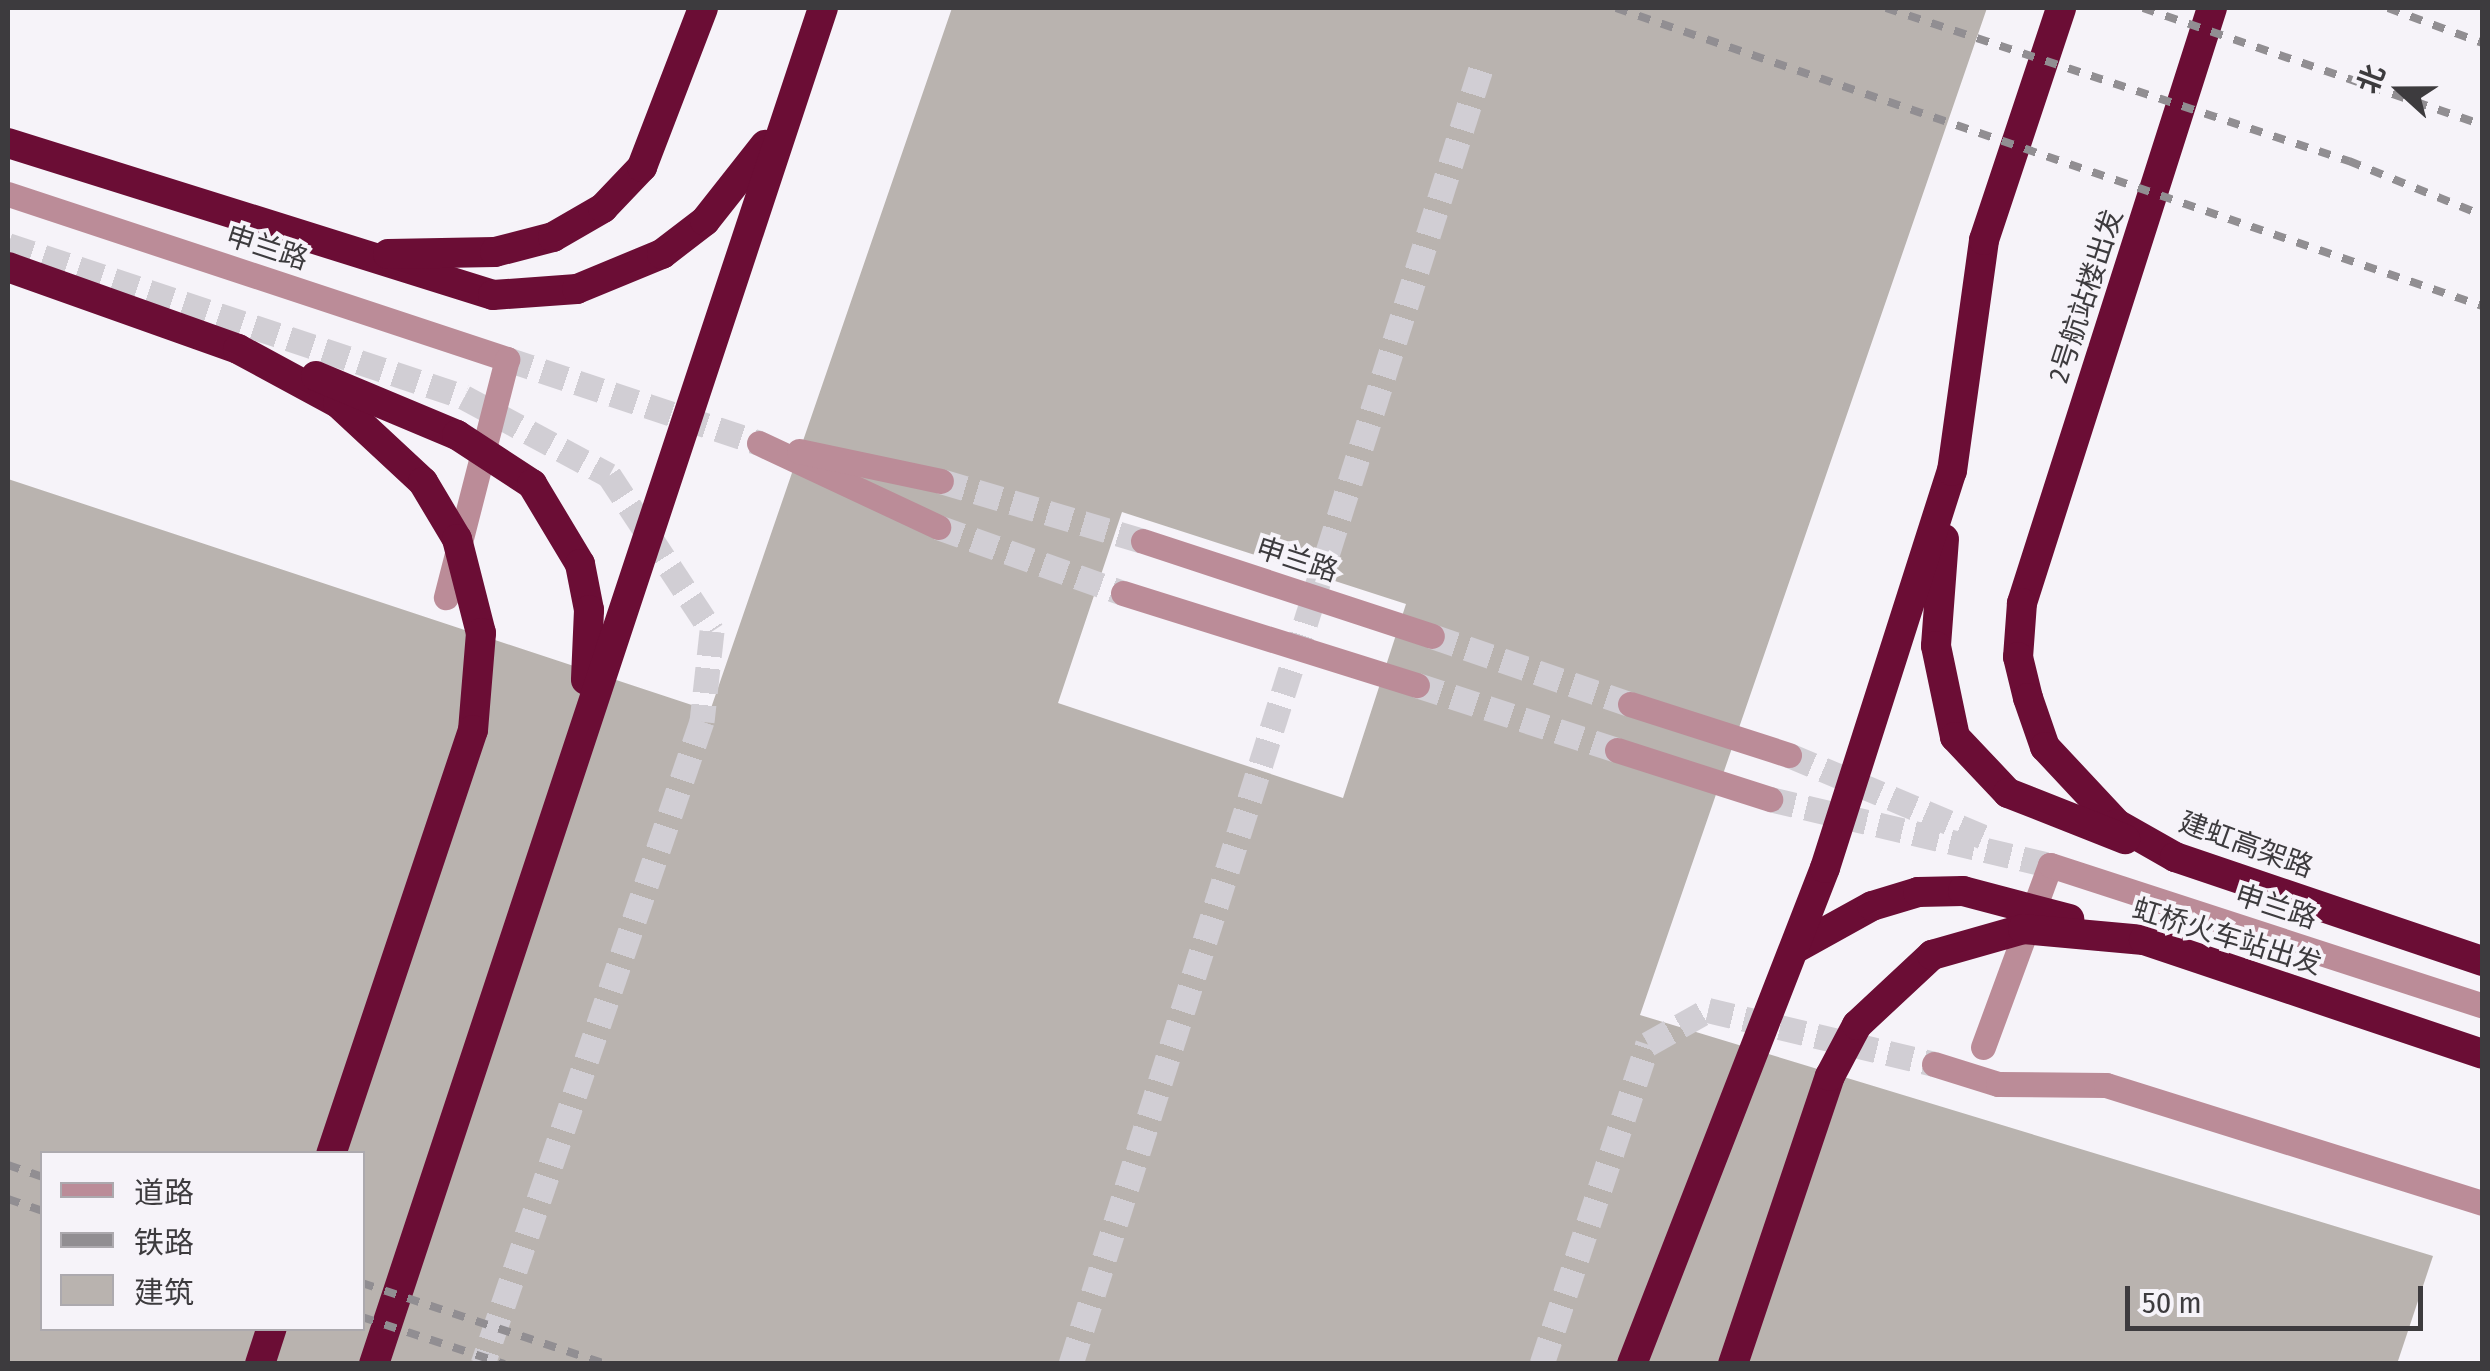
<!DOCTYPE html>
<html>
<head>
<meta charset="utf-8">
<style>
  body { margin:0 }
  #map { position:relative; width:2490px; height:1371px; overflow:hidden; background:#f6f3f9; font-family:"Fira Sans Condensed","Noto Sans SC",sans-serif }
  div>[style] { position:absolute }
  .building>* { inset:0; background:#b9b3af }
  .minor-tunnel>* { height:25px; margin-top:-12.5px; transform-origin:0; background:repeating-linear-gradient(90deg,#d1ced4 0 25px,transparent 0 37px) }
  .minor>* { height:25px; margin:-12.5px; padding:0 12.5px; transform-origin:12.5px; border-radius:12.5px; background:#bb8c98 }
  .highway>* { height:30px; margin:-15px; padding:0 15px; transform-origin:15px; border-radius:15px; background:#6b0d35 }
  .rail>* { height:8px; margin-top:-4px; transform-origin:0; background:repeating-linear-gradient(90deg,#918e92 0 12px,transparent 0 24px) }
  span { translate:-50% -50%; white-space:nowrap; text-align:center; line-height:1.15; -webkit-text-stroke:8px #f6f3f9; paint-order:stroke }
  .street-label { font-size:28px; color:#3d3b3e }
  .frame { position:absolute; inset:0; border:10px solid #3d3b3e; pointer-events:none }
  .legend { position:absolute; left:40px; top:1151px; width:325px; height:180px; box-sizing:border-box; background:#f6f3f9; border:2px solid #aca9ae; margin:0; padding:12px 18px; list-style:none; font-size:30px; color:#3d3b3e }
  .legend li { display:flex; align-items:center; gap:20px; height:50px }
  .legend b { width:50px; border:2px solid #aca9ae }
  .north { position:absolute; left:2350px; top:40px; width:100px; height:100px; -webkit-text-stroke:8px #f6f3f9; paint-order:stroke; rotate:291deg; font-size:28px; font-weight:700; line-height:40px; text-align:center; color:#3d3b3e }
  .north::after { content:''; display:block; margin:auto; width:35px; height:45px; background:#3d3b3e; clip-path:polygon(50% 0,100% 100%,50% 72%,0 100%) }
  .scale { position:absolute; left:2125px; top:1286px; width:298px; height:45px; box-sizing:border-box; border:5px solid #3d3b3e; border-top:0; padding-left:12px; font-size:30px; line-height:35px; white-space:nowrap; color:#3d3b3e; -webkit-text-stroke:8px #f6f3f9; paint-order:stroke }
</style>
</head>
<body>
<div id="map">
  <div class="building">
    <i style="clip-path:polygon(evenodd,952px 8px,1987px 8px,1640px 1015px,2433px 1256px,2397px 1364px,8px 1364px,8px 479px,710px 711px,952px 8px,1122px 512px,1406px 604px,1343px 798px,1058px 703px,1122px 512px,952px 8px,42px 1154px,362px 1154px,362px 1328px,42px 1328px,42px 1154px)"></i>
  </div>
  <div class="minor-tunnel">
    <i style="left:8px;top:245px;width:481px;rotate:18.4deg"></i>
    <i style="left:464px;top:397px;width:165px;rotate:28.3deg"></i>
    <i style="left:609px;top:475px;width:187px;rotate:56.6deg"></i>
    <i style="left:712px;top:631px;width:91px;rotate:96.3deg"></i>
    <i style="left:702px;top:721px;width:679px;rotate:108.81deg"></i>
    <i style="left:507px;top:359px;width:266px;rotate:18.4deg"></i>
    <i style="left:941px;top:481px;width:211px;rotate:16.5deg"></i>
    <i style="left:938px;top:527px;width:196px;rotate:19.6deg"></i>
    <i style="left:1432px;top:636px;width:209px;rotate:19deg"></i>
    <i style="left:1417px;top:685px;width:210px;rotate:18deg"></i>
    <i style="left:1789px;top:755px;width:214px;rotate:22.8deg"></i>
    <i style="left:1770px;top:799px;width:288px;rotate:13.3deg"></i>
    <i style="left:1071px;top:1364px;width:1362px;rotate:-72.44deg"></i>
    <i style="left:1542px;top:1364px;width:337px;rotate:-71.7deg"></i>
    <i style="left:1648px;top:1044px;width:69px;rotate:-29.5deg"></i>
    <i style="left:1708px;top:1010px;width:232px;rotate:13.4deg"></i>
  </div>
  <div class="minor">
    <i style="left:8px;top:194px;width:526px;rotate:18.3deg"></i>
    <i style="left:507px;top:359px;width:246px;rotate:104.4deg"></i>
    <i style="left:759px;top:443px;width:198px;rotate:25.1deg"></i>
    <i style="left:799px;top:451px;width:145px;rotate:11.9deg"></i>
    <i style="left:1143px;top:541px;width:304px;rotate:18.2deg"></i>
    <i style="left:1123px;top:593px;width:308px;rotate:17.4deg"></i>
    <i style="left:1630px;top:704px;width:167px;rotate:17.8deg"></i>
    <i style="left:1617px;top:750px;width:161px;rotate:17.8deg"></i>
    <i style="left:1983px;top:1047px;width:194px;rotate:-69.8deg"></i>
    <i style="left:2050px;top:865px;width:454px;rotate:18deg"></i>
    <i style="left:1934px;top:1064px;width:67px;rotate:17.4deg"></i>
    <i style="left:1998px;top:1084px;width:108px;rotate:0.5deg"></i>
    <i style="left:2106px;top:1085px;width:394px;rotate:17.4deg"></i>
  </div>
  <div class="highway">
    <i style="left:2212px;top:8px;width:625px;rotate:107.71deg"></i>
    <i style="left:2022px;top:603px;width:54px;rotate:94.2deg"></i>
    <i style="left:2018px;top:657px;width:42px;rotate:76.3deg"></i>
    <i style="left:2028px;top:698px;width:52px;rotate:70.9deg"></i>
    <i style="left:2045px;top:747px;width:105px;rotate:46.9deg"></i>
    <i style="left:2117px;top:824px;width:67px;rotate:29.6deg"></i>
    <i style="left:2175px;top:857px;width:324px;rotate:18.7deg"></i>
    <i style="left:8px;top:143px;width:508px;rotate:17.4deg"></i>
    <i style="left:493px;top:295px;width:84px;rotate:-4.1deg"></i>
    <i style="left:577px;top:289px;width:92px;rotate:-22.4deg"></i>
    <i style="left:662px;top:254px;width:54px;rotate:-37.5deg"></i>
    <i style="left:705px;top:221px;width:97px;rotate:-51.7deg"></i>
    <i style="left:388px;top:254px;width:107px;rotate:-1.1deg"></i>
    <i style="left:495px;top:252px;width:60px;rotate:-14.5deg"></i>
    <i style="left:553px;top:237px;width:58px;rotate:-30.1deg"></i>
    <i style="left:603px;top:208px;width:57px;rotate:-46.4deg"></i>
    <i style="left:642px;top:167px;width:170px;rotate:-69deg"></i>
    <i style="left:8px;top:267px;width:244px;rotate:19.6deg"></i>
    <i style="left:238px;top:349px;width:114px;rotate:28.4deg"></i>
    <i style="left:338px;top:403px;width:116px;rotate:42.9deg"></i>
    <i style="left:423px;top:482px;width:66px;rotate:59.2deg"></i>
    <i style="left:457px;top:539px;width:97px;rotate:75.7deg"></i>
    <i style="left:481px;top:633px;width:97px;rotate:94.7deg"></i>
    <i style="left:473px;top:730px;width:447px;rotate:108.5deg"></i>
    <i style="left:316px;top:376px;width:153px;rotate:22.7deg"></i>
    <i style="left:457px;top:435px;width:90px;rotate:33.2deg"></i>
    <i style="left:532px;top:484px;width:93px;rotate:59deg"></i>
    <i style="left:580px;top:564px;width:47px;rotate:78.9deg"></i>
    <i style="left:589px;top:610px;width:70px;rotate:92.5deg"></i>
    <i style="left:1944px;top:539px;width:107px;rotate:94.3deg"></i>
    <i style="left:1936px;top:646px;width:93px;rotate:78.2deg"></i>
    <i style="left:1955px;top:737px;width:77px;rotate:46.6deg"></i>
    <i style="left:2008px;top:793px;width:126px;rotate:21.5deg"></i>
    <i style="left:1796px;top:948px;width:87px;rotate:-28.9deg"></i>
    <i style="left:1872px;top:906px;width:48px;rotate:-16.9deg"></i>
    <i style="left:1918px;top:892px;width:45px;rotate:-1.3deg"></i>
    <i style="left:1963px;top:891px;width:110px;rotate:14.8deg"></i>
    <i style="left:260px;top:1364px;width:38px;rotate:-72deg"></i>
    <i style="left:374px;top:1364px;width:1428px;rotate:-71.68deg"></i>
    <i style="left:1632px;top:1364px;width:532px;rotate:-68.74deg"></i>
    <i style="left:1825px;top:868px;width:417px;rotate:-72.3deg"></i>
    <i style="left:1952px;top:471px;width:233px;rotate:-82.1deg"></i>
    <i style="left:1984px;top:240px;width:244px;rotate:-71.6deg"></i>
    <i style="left:1733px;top:1364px;width:304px;rotate:-71.4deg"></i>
    <i style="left:1830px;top:1076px;width:58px;rotate:-62.1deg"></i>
    <i style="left:1857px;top:1025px;width:103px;rotate:-43deg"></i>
    <i style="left:1932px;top:955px;width:95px;rotate:-15.9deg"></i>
    <i style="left:2023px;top:929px;width:121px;rotate:5.2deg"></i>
    <i style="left:2144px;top:940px;width:357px;rotate:18.6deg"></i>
  </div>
  <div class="rail">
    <i style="left:1616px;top:8px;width:916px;rotate:18.99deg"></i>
    <i style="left:1886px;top:8px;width:488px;rotate:18.3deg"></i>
    <i style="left:2349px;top:161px;width:144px;rotate:22.1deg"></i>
    <i style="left:2143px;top:8px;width:359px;rotate:19deg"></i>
    <i style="left:2388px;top:8px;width:100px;rotate:20.4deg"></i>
    <i style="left:8px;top:1165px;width:36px;rotate:19deg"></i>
    <i style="left:8px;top:1199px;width:36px;rotate:19deg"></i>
    <i style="left:362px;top:1283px;width:257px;rotate:18.4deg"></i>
    <i style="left:362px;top:1317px;width:150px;rotate:18.3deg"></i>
  </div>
  <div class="street-label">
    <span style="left:267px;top:248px;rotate:18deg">申兰路</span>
    <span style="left:2086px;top:296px;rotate:-72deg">2号航站楼出发</span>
    <span style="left:1297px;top:560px;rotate:18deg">申兰路</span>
    <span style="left:2246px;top:845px;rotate:20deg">建虹高架路</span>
    <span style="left:2276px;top:907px;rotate:18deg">申兰路</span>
    <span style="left:2227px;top:937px;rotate:17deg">虹桥火车站出发</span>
  </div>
  <div class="frame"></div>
  <ul class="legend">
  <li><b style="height:12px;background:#bb8c98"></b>道路</li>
  <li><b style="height:12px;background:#918e92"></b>铁路</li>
  <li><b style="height:28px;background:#b9b3af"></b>建筑</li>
  </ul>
  <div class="north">北</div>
  <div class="scale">50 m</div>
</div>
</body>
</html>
